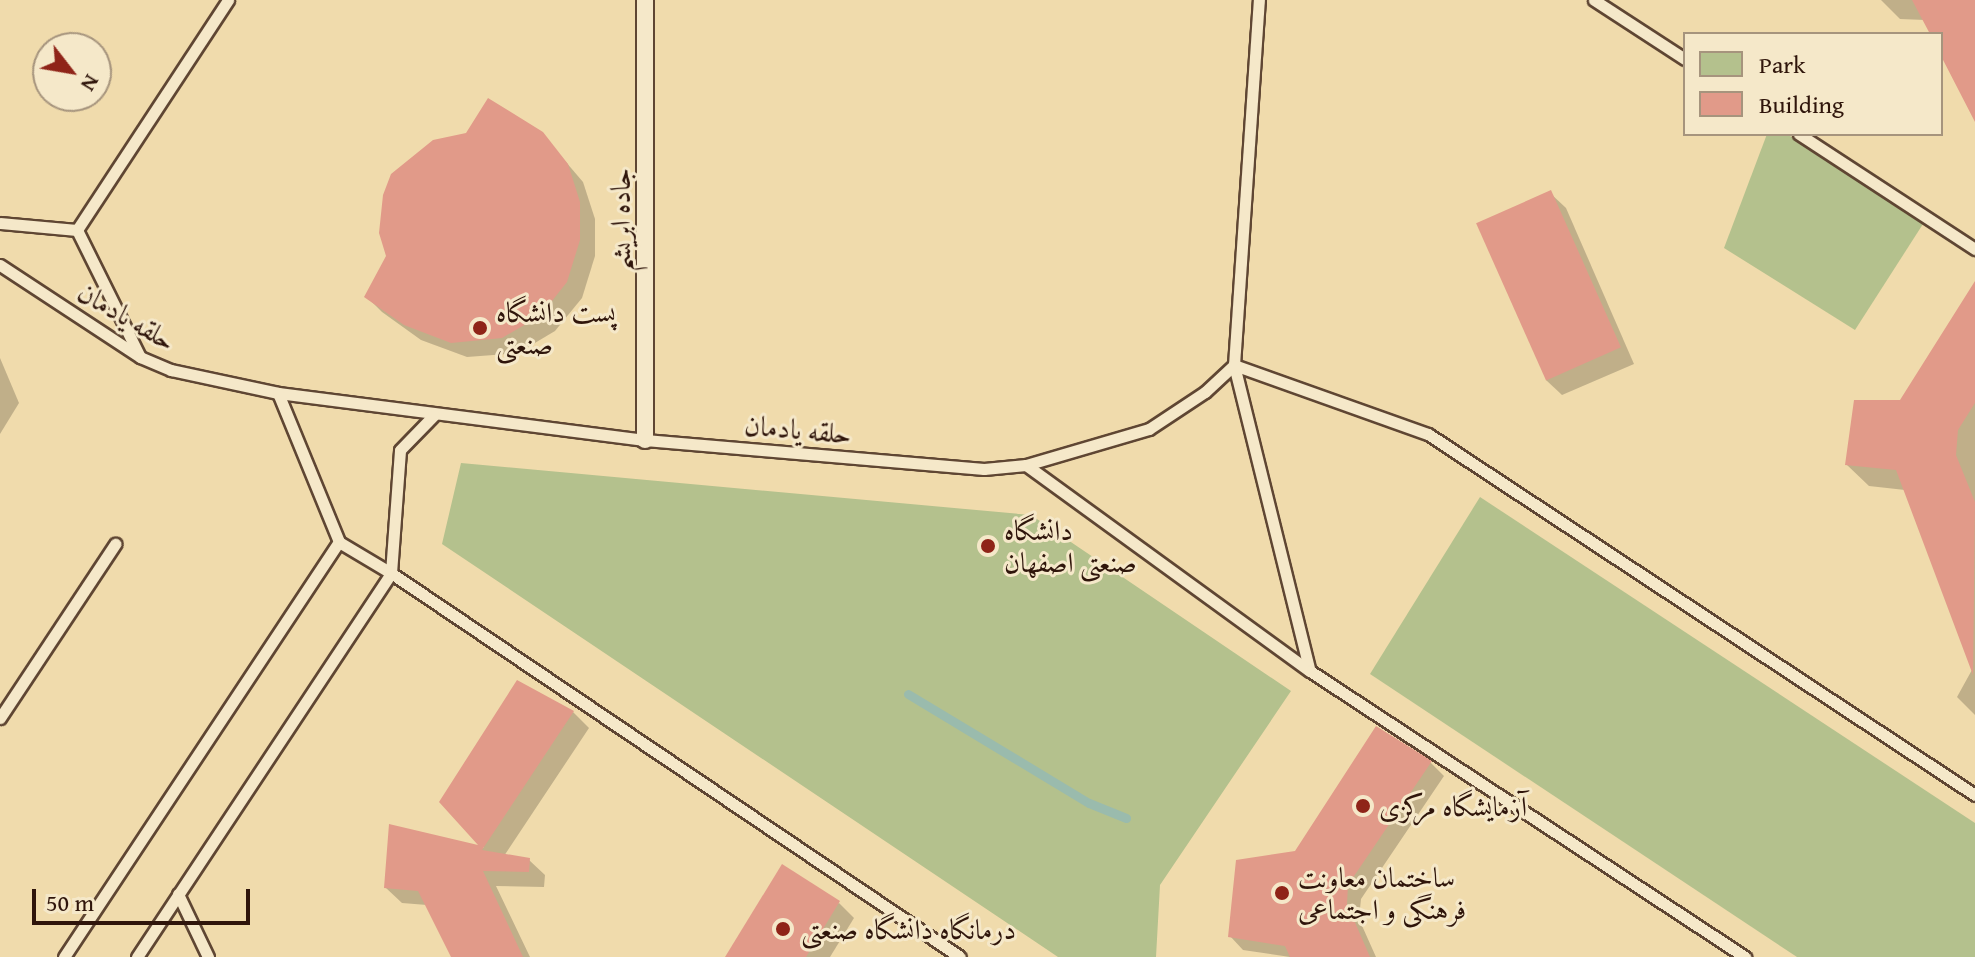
<!DOCTYPE html>
<html>
<head>
<meta charset="utf-8">
<style>
  body { margin:0 }
  #map { position:relative; width:1975px; height:957px; overflow:hidden; background:#f0dbac; font-family:"Gentium Book Plus",Amiri,serif }
  div>[style] { position:absolute }
  .green>* { inset:0; background:#b4c18d }
  .shadow>* { inset:0; background:#0003 }
  .stream>* { height:9px; margin:-4.5px; padding:0 4.5px; transform-origin:4.5px; border-radius:4.5px; background:#9abbad }
  .building>* { inset:0; background:#e19a89; transform-origin:0 0 }
  .roads { filter:drop-shadow(2px 0 #5f4633) drop-shadow(-2px 0 #5f4633) drop-shadow(0 2px #5f4633) drop-shadow(0 -2px #5f4633) }
  .service>* { height:11px; margin:-5.5px; padding:0 5.5px; transform-origin:5.5px; border-radius:5.5px; background:#f5e8c9 }
  .pedestrian>* { height:16px; margin:-8px; padding:0 8px; transform-origin:8px; border-radius:8px; background:#f5e8c9 }
  .dots>* { width:22px; height:22px; translate:-50% -50%; box-sizing:border-box; border:4px solid #f5e8c9; border-radius:50% }
  span { translate:-50% -50%; white-space:nowrap; text-align:center; line-height:1.15; -webkit-text-stroke:6px #f5e8c9; paint-order:stroke }
  .street-label { font-size:28px; color:#2f150b }
  .poi-label { font-size:28px; color:#2f150b }
  .left { translate:0 -50%; text-align:left }
  .legend { position:absolute; left:1683px; top:32px; width:260px; height:104px; box-sizing:border-box; background:#f5e8c9; border:2px solid #a6947d; margin:0; padding:10px 14px; list-style:none; font-size:24px; color:#2f150b }
  .legend li { display:flex; align-items:center; gap:16px; height:40px }
  .legend b { width:40px; border:2px solid #a6947d }
  .north { position:absolute; left:32px; top:32px; width:80px; height:80px; box-sizing:border-box; background:#f5e8c9; border:2px solid #a6947d; border-radius:50%; rotate:121deg; font-size:22px; font-weight:700; line-height:32px; text-align:center; color:#2f150b }
  .north::after { content:''; display:block; margin:auto; width:28px; height:36px; background:#8f2418; clip-path:polygon(50% 0,100% 100%,50% 72%,0 100%) }
  .scale { position:absolute; left:32px; top:889px; width:218px; height:36px; box-sizing:border-box; border:4px solid #2f150b; border-top:0; padding-left:10px; font-size:24px; line-height:28px; white-space:nowrap; color:#2f150b; -webkit-text-stroke:6px #f5e8c9; paint-order:stroke }
</style>
</head>
<body>
<div id="map">
  <div class="green">
    <i style="clip-path:polygon(1767px 134px,1787px 134px,1923px 224px,1855px 330px,1724px 248px)"></i>
    <i style="clip-path:polygon(461px 463px,1031px 515px,1291px 691px,1160px 885px,1156px 957px,1058px 957px,442px 544px)"></i>
    <i style="clip-path:polygon(1480px 497px,1975px 823px,1975px 957px,1797px 957px,1370px 674px)"></i>
  </div>
  <div class="shadow">
    <i style="clip-path:polygon(1881px 0,1975px 0,1975px 118px,1941px 52px,1941px 34px,1932px 34px,1925px 20px,1900px 19px)"></i>
    <i style="clip-path:polygon(542px 134px,583px 182px,595px 219px,595px 256px,582px 298px,555px 331px,518px 353px,467px 357px,421px 340px,382px 312px,366px 296px)"></i>
    <i style="clip-path:polygon(1550px 193px,1566px 208px,1634px 364px,1562px 395px,1546px 380px)"></i>
    <i style="clip-path:polygon(1975px 285px,1975px 715px,1957px 697px,1973px 668px,1905px 490px,1869px 486px,1847px 465px,1901px 402px)"></i>
    <i style="clip-path:polygon(0 358px,19px 403px,0 434px)"></i>
    <i style="clip-path:polygon(573px 712px,589px 728px,504px 856px,529px 860px,545px 875px,544px 887px,496px 886px,530px 957px,453px 957px,427px 905px,402px 903px,386px 888px,391px 826px,484px 848px,441px 802px)"></i>
    <i style="clip-path:polygon(1377px 728px,1431px 763px,1444px 776px,1361px 899px,1359px 919px,1376px 957px,1290px 957px,1243px 950px,1230px 936px,1296px 853px)"></i>
    <i style="clip-path:polygon(839px 903px,854px 918px,830px 957px,728px 957px)"></i>
  </div>
  <div class="stream">
    <i style="left:908px;top:694px;width:211px;rotate:31.1deg"></i>
    <i style="left:1089px;top:803px;width:40px;rotate:22deg"></i>
  </div>
  <div class="building">
    <i style="clip-path:polygon(1912px 0,1975px 0,1975px 122px,1941px 56px,1941px 34px,1930px 34px)"></i>
    <i style="clip-path:polygon(488px 98px,543px 132px,568px 164px,580px 202px,580px 240px,567px 282px,540px 316px,502px 338px,451px 343px,404px 325px,364px 297px,386px 256px,379px 233px,383px 195px,391px 174px,433px 140px,466px 133px)"></i>
    <i style="left:1551px;top:190px;width:172px;height:82px;rotate:66deg"></i>
    <i style="clip-path:polygon(1975px 281px,1975px 403px,1958px 430px,1956px 455px,1975px 502px,1973px 675px,1896px 470px,1845px 465px,1854px 400px,1900px 400px)"></i>
    <i style="clip-path:polygon(517px 680px,574px 711px,482px 850px,530px 858px,529px 872px,483px 871px,523px 957px,451px 957px,418px 891px,384px 888px,389px 824px,478px 845px,439px 802px)"></i>
    <i style="clip-path:polygon(1376px 726px,1432px 761px,1348px 885px,1347px 904px,1370px 957px,1290px 957px,1285px 946px,1228px 937px,1236px 860px,1295px 851px)"></i>
    <i style="clip-path:polygon(782px 864px,840px 901px,806px 957px,725px 957px)"></i>
  </div>
  <div class="roads">
    <div class="service">
      <i style="left:1594px;top:0;width:108px;rotate:33deg"></i>
      <i style="left:1799px;top:134px;width:210px;rotate:33.2deg"></i>
      <i style="left:0;top:223px;width:77px;rotate:5.2deg"></i>
      <i style="left:77px;top:230px;width:275px;rotate:-56.7deg"></i>
      <i style="left:77px;top:230px;width:140px;rotate:63.6deg"></i>
      <i style="left:0;top:265px;width:168px;rotate:33.3deg"></i>
      <i style="left:140px;top:357px;width:34px;rotate:23deg"></i>
      <i style="left:171px;top:370px;width:109px;rotate:12.1deg"></i>
      <i style="left:278px;top:393px;width:370px;rotate:7.3deg"></i>
      <i style="left:645px;top:440px;width:340px;rotate:4.9deg"></i>
      <i style="left:984px;top:469px;width:42px;rotate:-5.4deg"></i>
      <i style="left:1026px;top:465px;width:128px;rotate:-16.3deg"></i>
      <i style="left:1149px;top:429px;width:67px;rotate:-33.5deg"></i>
      <i style="left:1205px;top:392px;width:40px;rotate:-43deg"></i>
      <i style="left:1234px;top:365px;width:366px;rotate:-86.1deg"></i>
      <i style="left:1234px;top:365px;width:206px;rotate:19.6deg"></i>
      <i style="left:1428px;top:434px;width:655px;rotate:33.42deg"></i>
      <i style="left:1234px;top:365px;width:315px;rotate:76.1deg"></i>
      <i style="left:278px;top:393px;width:161px;rotate:67.7deg"></i>
      <i style="left:339px;top:542px;width:61px;rotate:30.8deg"></i>
      <i style="left:391px;top:573px;width:686px;rotate:34.01deg"></i>
      <i style="left:1026px;top:465px;width:351px;rotate:36deg"></i>
      <i style="left:1310px;top:671px;width:521px;rotate:33.32deg"></i>
      <i style="left:0;top:718px;width:209px;rotate:-56.5deg"></i>
      <i style="left:178px;top:894px;width:70px;rotate:64.5deg"></i>
      <i style="left:64px;top:957px;width:498px;rotate:-56.5deg"></i>
      <i style="left:137px;top:957px;width:460px;rotate:-56.5deg"></i>
      <i style="left:391px;top:573px;width:123px;rotate:-85.8deg"></i>
      <i style="left:400px;top:450px;width:49px;rotate:-45.8deg"></i>
    </div>
    <div class="pedestrian">
      <i style="left:645px;top:0;width:440px;rotate:90deg"></i>
    </div>
  </div>
  <div class="dots">
    <i style="left:480px;top:328px;background:#8f2418"></i>
    <i style="left:988px;top:546px;background:#8f2418"></i>
    <i style="left:1363px;top:806px;background:#8f2418"></i>
    <i style="left:1282px;top:893px;background:#8f2418"></i>
    <i style="left:783px;top:929px;background:#8f2418"></i>
  </div>
  <div class="street-label">
    <span style="left:620px;top:220px;rotate:-90deg">جاده ابریشم</span>
    <span style="left:127px;top:316px;rotate:30deg">حلقه یادمان</span>
    <span style="left:798px;top:429px;rotate:5deg">حلقه یادمان</span>
  </div>
  <div class="poi-label">
    <span class="left" style="left:496px;top:328px">پست دانشگاه<br>صنعتی</span>
    <span class="left" style="left:1004px;top:546px">دانشگاه<br>صنعتی اصفهان</span>
    <span class="left" style="left:1379px;top:806px">آزمایشگاه مرکزی</span>
    <span class="left" style="left:1298px;top:893px">ساختمان معاونت<br>فرهنگی و اجتماعی</span>
    <span class="left" style="left:801px;top:929px">درمانگاه دانشگاه صنعتی</span>
  </div>
  <ul class="legend">
  <li><b style="height:22px;background:#b4c18d"></b>Park</li>
  <li><b style="height:22px;background:#e19a89"></b>Building</li>
  </ul>
  <div class="north">N</div>
  <div class="scale">50 m</div>
</div>
</body>
</html>
